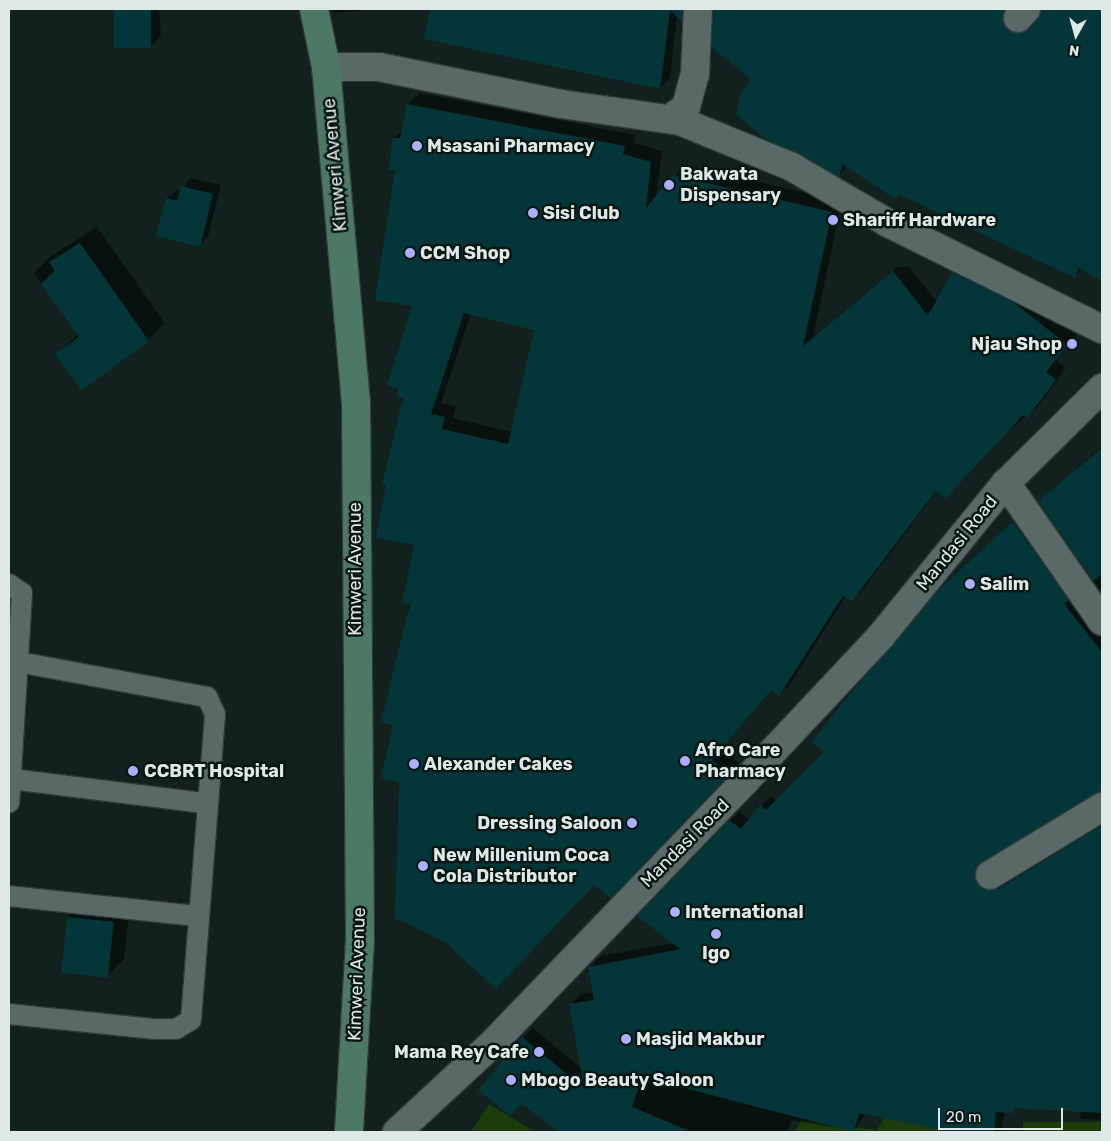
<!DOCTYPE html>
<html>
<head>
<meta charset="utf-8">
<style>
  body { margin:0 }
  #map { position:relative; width:1111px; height:1141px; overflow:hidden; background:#12211d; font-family:Rubik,sans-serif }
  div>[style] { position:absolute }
  .green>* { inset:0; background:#1c3d0b; transform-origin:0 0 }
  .shadow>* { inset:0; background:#0007 }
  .building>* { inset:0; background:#043639; transform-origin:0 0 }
  .roads { filter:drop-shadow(1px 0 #323b39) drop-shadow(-1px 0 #323b39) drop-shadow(0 1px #323b39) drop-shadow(0 -1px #323b39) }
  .lane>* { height:20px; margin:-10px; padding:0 10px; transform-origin:10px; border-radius:10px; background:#596a66 }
  .street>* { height:28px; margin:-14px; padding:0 14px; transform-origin:14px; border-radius:14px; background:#596a66 }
  .secondary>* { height:28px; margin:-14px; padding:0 14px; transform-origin:14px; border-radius:14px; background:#4e7866 }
  .dots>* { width:14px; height:14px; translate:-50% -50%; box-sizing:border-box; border:2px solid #091714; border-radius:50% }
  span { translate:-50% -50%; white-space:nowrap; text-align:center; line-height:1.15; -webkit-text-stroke:5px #091714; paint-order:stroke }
  .poi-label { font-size:18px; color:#dfe8e6; font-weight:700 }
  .left { translate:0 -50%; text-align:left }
  .right { translate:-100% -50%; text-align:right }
  .street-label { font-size:18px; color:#dfe8e6 }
  .frame { position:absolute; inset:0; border:10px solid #dfe8e6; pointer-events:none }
  .north { position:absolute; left:1051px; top:10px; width:50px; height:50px; -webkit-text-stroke:4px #091714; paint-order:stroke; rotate:187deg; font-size:14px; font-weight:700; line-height:20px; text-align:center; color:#dfe8e6 }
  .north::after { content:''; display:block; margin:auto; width:18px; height:22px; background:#dfe8e6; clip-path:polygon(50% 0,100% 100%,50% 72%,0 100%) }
  .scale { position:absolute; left:938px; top:1108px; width:125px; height:22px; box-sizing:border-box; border:2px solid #dfe8e6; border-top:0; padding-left:6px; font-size:15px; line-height:18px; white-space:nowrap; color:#dfe8e6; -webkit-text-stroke:4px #091714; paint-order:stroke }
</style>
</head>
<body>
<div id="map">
  <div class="green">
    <i style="clip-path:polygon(489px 1104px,535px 1132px,471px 1132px)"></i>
    <i style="clip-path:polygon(887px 1113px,949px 1127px,949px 1132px,795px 1132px,801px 1120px,877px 1130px)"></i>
    <i style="left:1023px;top:1122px;width:79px;height:10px"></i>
  </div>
  <div class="shadow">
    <i style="clip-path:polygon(115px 9px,159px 9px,161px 36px,152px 45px,117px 46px)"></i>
    <i style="clip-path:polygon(332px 9px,381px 9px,333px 13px)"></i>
    <i style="clip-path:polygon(431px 9px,691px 9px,682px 19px,677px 16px,670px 78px,660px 88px,425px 38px)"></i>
    <i style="clip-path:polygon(715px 9px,1012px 9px,1018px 20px,1033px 24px,1041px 9px,1102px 9px,1102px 279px,1082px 269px,1075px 276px,899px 193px,894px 198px,848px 166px,839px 175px,752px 79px,713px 46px)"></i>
    <i style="clip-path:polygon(evenodd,420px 93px,636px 135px,634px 143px,662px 151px,656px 198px,685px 165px,842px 201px,813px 337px,898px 267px,909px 267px,937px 302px,964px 262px,1025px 292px,1078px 333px,1056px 360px,1066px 368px,1038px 406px,937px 491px,863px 589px,851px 600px,846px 596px,790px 684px,779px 695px,772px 689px,722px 748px,739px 763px,622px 885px,594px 884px,400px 781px,394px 724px,416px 544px,400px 388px,413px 305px,394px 138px,403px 129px,408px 104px,420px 93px,471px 314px,535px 329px,512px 432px,453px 418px,456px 406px,441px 403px,471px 314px)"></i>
    <i style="clip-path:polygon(190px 178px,221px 185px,208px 237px,199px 245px,167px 199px,176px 190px,181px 192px)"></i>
    <i style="clip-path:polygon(97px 227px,165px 323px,148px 340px,57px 354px,78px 334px,34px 273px,51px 256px)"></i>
    <i style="clip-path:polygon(1102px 447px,1102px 592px,1039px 501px)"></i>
    <i style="clip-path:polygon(1024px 512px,1102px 622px,1102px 792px,1094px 792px,986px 860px,986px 874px,1102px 822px,1102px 1120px,1080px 1119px,1081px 1111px,1016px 1107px,1005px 1111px,1001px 1132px,957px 1132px,866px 1113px,854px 1131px,792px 1120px,787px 1132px,562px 1132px,521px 1103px,523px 1038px,533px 1028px,582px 1069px,571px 1004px,581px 994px,594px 992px,591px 966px,600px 956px,674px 943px,638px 916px,739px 812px,750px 819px,771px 796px,777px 802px,826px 752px,949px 581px)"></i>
    <i style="clip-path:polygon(85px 900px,130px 905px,124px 959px,107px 976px,68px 917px)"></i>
  </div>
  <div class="building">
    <i style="left:114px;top:9px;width:37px;height:39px"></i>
    <i style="clip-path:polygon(430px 9px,682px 9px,682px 21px,670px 11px,660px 89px,424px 39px)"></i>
    <i style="clip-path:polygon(713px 9px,1006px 9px,1003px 23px,1015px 33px,1030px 28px,1041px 9px,1102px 9px,1102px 281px,1079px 268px,1075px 278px,898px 194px,895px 199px,842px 164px,839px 177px,766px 139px,736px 115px,740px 94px,751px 80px,712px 47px)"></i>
    <i style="clip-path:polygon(evenodd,407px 104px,625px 146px,623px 154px,651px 162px,646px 208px,673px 175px,832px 212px,803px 346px,893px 271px,928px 316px,952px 272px,1014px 303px,1068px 345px,1046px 372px,1056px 380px,1027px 418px,1023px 415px,945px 499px,936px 491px,852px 601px,843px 596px,779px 696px,771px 690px,712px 760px,729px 775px,611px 898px,594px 885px,496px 989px,445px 942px,395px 918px,399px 782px,381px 778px,393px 725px,381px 722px,410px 604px,402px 603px,414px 545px,376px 538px,386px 485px,382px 484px,403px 398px,396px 396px,399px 389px,387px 385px,412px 306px,375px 300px,395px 170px,388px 170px,393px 138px,400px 138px,407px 104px,464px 313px,534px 330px,508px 444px,442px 429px,445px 417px,431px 414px,464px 313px)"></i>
    <i style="clip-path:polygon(181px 186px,213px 194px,200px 247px,156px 236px,166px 198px,177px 201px)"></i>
    <i style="clip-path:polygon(80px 243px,149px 341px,82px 390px,55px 354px,79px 337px,41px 284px,55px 271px,49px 262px)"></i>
    <i style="clip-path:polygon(1102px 448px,1102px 574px,1093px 581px,1038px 501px)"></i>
    <i style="clip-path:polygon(1013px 521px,1069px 600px,1064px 604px,1102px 652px,1102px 791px,982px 862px,974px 876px,982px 888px,998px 889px,1102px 825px,1102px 1113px,1013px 1108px,1013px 1113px,996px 1112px,994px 1132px,951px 1132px,859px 1113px,854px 1132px,642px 1077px,632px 1107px,692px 1132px,560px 1132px,521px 1104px,510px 1116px,478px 1090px,522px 1037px,584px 1088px,569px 1004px,594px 1000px,588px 967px,680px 949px,637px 916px,729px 820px,741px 829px,760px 805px,766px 810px,824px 752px,811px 742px,859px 683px,938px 591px)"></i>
    <i style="left:67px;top:917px;width:47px;height:56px;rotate:6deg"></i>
  </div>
  <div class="roads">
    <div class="lane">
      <i style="left:9px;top:584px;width:16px;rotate:35deg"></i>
      <i style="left:22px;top:593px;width:210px;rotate:93.5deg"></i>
      <i style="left:11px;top:779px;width:195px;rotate:7.1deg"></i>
      <i style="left:9px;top:896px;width:188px;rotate:6.1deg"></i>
      <i style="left:9px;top:1014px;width:147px;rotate:5.9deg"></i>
      <i style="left:155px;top:1029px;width:21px"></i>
      <i style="left:176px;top:1029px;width:17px;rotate:-31deg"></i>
      <i style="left:191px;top:1020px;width:307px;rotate:-85.5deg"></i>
      <i style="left:215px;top:714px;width:19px;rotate:-115deg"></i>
      <i style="left:207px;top:697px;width:192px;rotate:-169.5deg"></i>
    </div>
    <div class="street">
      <i style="left:1018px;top:18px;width:12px;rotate:-48deg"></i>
      <i style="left:326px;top:67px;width:53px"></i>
      <i style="left:379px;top:67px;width:186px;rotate:11.5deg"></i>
      <i style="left:561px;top:104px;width:120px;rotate:8.1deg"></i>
      <i style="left:680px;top:121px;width:121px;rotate:22.3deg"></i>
      <i style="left:792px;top:167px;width:111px;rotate:30.3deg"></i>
      <i style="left:888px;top:223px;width:239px;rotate:26.4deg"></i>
      <i style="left:680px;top:121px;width:8px;rotate:-113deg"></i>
      <i style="left:677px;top:114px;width:11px;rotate:-38deg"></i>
      <i style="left:686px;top:107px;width:34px;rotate:-75deg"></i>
      <i style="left:695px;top:74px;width:65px;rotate:-87.4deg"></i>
      <i style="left:1006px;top:483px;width:168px;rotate:55.2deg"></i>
      <i style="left:990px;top:875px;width:131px;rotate:-31.3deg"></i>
      <i style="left:397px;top:1132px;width:128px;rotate:-42.8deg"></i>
      <i style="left:491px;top:1045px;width:368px;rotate:-46.1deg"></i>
      <i style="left:746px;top:780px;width:197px;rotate:-46.8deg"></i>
      <i style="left:881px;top:636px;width:198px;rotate:-50.8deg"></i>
      <i style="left:1006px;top:483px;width:135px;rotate:-44.7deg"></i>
    </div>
    <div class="secondary">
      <i style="left:314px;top:9px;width:59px;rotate:78.3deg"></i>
      <i style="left:326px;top:67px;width:335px;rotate:84.9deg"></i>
      <i style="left:356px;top:401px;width:539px;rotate:89.57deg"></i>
      <i style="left:360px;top:940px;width:192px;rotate:93.3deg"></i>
    </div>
  </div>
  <div class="dots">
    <i style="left:417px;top:146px;background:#adaffb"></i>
    <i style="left:669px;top:185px;background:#adaffb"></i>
    <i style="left:533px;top:213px;background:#adaffb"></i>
    <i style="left:833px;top:220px;background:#adaffb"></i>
    <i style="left:410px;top:253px;background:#adaffb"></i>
    <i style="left:1072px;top:344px;background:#adaffb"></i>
    <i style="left:970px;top:584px;background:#adaffb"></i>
    <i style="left:685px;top:761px;background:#adaffb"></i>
    <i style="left:414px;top:764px;background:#adaffb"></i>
    <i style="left:133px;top:771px;background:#adaffb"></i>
    <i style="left:632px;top:823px;background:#adaffb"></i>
    <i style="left:423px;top:866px;background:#adaffb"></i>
    <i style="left:675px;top:912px;background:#adaffb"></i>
    <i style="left:716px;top:934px;background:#adaffb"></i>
    <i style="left:626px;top:1039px;background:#adaffb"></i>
    <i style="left:539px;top:1052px;background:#adaffb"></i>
    <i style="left:511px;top:1080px;background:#adaffb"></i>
  </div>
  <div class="poi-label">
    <span class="left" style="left:427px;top:146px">Msasani Pharmacy</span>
    <span class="left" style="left:680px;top:185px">Bakwata<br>Dispensary</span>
    <span class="left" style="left:543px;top:213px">Sisi Club</span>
    <span class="left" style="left:843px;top:220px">Shariff Hardware</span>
    <span class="left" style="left:420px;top:253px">CCM Shop</span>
    <span class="right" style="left:1062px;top:344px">Njau Shop</span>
    <span class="left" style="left:980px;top:584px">Salim</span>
    <span class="left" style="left:695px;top:761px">Afro Care<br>Pharmacy</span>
    <span class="left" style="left:424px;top:764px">Alexander Cakes</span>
    <span class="left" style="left:144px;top:771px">CCBRT Hospital</span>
    <span class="right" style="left:622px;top:823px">Dressing Saloon</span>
    <span class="left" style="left:433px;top:866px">New Millenium Coca<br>Cola Distributor</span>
    <span class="left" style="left:685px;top:912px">International</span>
    <span style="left:716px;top:953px">Igo</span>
    <span class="left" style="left:636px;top:1039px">Masjid Makbur</span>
    <span class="right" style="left:529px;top:1052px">Mama Rey Cafe</span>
    <span class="left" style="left:521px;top:1080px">Mbogo Beauty Saloon</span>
  </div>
  <div class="street-label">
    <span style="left:335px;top:165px;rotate:-95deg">Kimweri Avenue</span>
    <span style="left:957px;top:543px;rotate:-51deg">Mandasi Road</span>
    <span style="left:355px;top:569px;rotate:-90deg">Kimweri Avenue</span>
    <span style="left:685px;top:843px;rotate:-45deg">Mandasi Road</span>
    <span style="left:357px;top:974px;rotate:-88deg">Kimweri Avenue</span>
  </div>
  <div class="frame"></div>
  <div class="north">N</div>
  <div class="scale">20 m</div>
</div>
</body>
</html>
